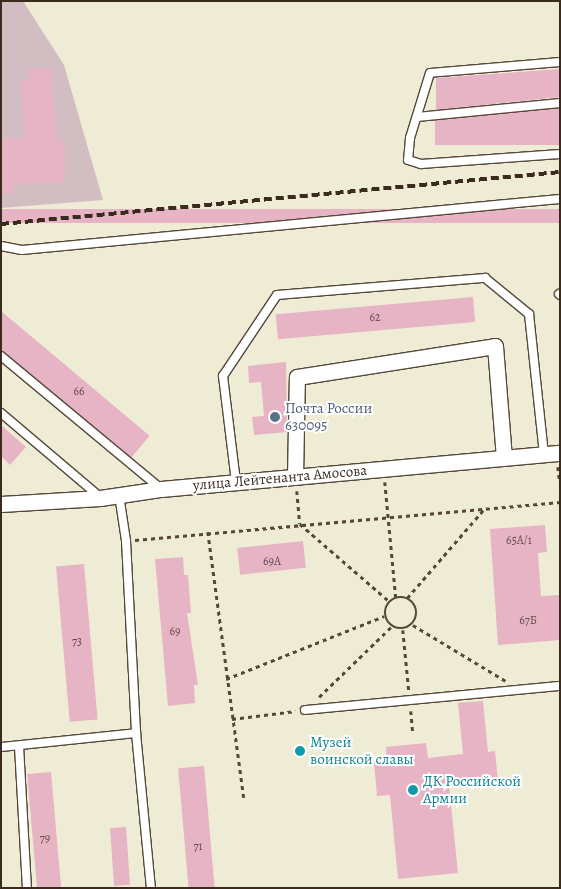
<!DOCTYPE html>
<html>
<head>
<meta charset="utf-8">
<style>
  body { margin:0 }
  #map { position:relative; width:561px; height:889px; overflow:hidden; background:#efecd6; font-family:Alegreya,serif }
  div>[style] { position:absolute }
  .industrial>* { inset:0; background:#d2bec2 }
  .building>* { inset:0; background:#e6b4c5; transform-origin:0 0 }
  .path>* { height:2.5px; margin-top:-1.25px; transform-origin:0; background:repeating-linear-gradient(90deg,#56473a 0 4px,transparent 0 8px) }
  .path>.ring { margin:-1.25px; padding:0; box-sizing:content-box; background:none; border:2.5px solid #56473a; border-radius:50% }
  .roads { filter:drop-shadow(1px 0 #56473a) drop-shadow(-1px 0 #56473a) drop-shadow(0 1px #56473a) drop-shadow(0 -1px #56473a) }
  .lane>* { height:8px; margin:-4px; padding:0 4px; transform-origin:4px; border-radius:4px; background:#fff }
  .street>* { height:15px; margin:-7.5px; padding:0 7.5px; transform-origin:7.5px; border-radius:7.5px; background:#fff }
  .rail>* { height:4px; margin-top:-2px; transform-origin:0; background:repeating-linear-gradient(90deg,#3b2a1e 0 8px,transparent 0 12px) }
  .dots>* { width:14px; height:14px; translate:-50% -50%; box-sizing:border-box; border:2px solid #fff; border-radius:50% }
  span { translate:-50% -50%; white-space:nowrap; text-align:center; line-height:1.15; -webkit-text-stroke:4px #fff; paint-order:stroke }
  .number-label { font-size:12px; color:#664c48 }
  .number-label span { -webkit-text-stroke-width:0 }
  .service-label { font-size:15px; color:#4e5e75 }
  .left { translate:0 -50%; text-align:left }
  .street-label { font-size:15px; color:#3b2a1e }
  .culture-label { font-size:15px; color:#0d838f }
  .frame { position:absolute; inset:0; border:2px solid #3b2a1e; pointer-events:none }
</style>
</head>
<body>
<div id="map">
  <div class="industrial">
    <i style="clip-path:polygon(1px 1px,23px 1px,64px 65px,103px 200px,1px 208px)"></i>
  </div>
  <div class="building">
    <i style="clip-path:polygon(51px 68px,57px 141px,65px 141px,65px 182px,13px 185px,15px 192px,1px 194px,1px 139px,25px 139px,20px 80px,29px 80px,28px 69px)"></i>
    <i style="clip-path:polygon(560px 69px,560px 97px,436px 110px,436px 78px)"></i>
    <i style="left:560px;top:109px;width:36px;height:125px;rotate:90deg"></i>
    <i style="left:560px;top:209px;width:14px;height:562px;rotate:90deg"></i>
    <i style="left:473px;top:297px;width:25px;height:198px;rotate:85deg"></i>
    <i style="left:1px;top:311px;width:194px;height:31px;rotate:40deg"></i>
    <i style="clip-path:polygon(286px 362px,287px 432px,254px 435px,252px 417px,264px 416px,261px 382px,249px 383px,248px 366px)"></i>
    <i style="clip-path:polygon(1px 425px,26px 447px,10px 465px,1px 456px)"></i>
    <i style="clip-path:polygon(545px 525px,547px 552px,538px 553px,541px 596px,559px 595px,560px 640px,498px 645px,490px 529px)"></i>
    <i style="left:303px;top:541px;width:27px;height:66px;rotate:84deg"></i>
    <i style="clip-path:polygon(183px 557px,184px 575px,188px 575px,191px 613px,187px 613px,198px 685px,194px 685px,195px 703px,168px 706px,155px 559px)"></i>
    <i style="left:84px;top:564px;width:156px;height:28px;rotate:85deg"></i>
    <i style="clip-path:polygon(483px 701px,488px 752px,495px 751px,498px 781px,449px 786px,458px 873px,398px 879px,390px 795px,377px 796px,374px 762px,387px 761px,386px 747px,426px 743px,428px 758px,463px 754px,458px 703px)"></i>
    <i style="left:204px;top:766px;width:122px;height:26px;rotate:85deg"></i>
    <i style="left:51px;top:772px;width:116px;height:24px;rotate:85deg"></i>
    <i style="left:126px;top:827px;width:58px;height:16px;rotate:86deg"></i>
  </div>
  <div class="path">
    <i style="left:558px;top:467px;width:16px;rotate:83deg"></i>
    <i style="left:385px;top:482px;width:117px;rotate:84.6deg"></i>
    <i style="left:297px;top:491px;width:33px;rotate:85deg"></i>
    <i style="left:300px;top:524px;width:118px;rotate:40.9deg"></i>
    <i style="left:208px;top:532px;width:268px;rotate:82.3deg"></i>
    <i style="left:135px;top:540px;width:427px;rotate:-5.1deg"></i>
    <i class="ring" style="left:385px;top:597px;width:29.5px;height:29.5px"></i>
    <i style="left:407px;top:598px;width:119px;rotate:-49.1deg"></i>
    <i style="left:413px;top:625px;width:109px;rotate:31.1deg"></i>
    <i style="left:403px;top:630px;width:61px;rotate:84.4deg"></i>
    <i style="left:226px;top:679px;width:170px;rotate:-21.7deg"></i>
    <i style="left:319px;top:697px;width:100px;rotate:-44.2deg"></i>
    <i style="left:411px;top:711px;width:21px;rotate:85deg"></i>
    <i style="left:232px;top:719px;width:64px;rotate:-7.1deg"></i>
  </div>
  <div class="roads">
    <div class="lane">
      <i style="left:560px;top:62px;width:130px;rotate:175.2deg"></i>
      <i style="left:430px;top:73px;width:68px;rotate:107.1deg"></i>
      <i style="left:410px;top:138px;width:22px;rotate:95deg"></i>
      <i style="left:408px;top:160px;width:14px;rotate:17deg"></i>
      <i style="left:421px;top:164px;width:139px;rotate:-4.1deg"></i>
      <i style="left:417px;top:117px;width:144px;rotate:-5.6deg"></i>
      <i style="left:1px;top:246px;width:21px;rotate:11deg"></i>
      <i style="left:22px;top:250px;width:540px;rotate:-5.42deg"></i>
      <i style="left:559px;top:294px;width:1px;rotate:45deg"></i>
      <i style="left:1px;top:356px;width:208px;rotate:39.7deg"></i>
      <i style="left:1px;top:413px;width:128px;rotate:40.3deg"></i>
      <i style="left:236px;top:482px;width:107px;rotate:-97deg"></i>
      <i style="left:223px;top:376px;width:97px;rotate:-56.3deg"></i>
      <i style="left:277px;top:295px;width:209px;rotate:-4.7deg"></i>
      <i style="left:485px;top:278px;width:57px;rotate:39.3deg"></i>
      <i style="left:529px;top:314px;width:141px;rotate:83.9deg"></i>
      <i style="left:119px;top:495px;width:47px;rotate:81.3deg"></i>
      <i style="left:126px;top:541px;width:192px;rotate:87deg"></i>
      <i style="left:136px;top:733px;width:156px;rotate:84.5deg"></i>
      <i style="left:305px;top:710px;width:256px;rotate:-5.4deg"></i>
      <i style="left:19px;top:746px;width:142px;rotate:86.8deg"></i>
      <i style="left:1px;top:747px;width:136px;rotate:-5.9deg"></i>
    </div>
    <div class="street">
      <i style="left:295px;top:477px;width:100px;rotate:-88.9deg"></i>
      <i style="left:297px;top:377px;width:200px;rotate:-8.9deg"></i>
      <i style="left:495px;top:346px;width:112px;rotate:85.4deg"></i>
      <i style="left:1px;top:504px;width:99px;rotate:-3.5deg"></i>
      <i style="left:100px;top:498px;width:62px;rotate:-8.4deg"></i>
      <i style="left:161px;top:489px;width:401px;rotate:-5.2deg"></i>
    </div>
  </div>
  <div class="rail">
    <i style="left:1px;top:224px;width:561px;rotate:-5.31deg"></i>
  </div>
  <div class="dots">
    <i style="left:275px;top:417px;background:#5c6f8a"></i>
    <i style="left:300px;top:751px;background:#0f9aa8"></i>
    <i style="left:413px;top:790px;background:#0f9aa8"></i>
  </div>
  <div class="number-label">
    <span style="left:375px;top:318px">62</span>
    <span style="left:79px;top:392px">66</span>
    <span style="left:519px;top:541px">65А/1</span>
    <span style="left:272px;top:562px">69А</span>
    <span style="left:528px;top:621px">67Б</span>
    <span style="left:175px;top:632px">69</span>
    <span style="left:77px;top:642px">73</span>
    <span style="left:45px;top:839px">79</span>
    <span style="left:198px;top:847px">71</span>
  </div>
  <div class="service-label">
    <span class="left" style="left:285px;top:417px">Почта России<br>630095</span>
  </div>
  <div class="street-label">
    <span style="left:280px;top:478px;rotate:-5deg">улица Лейтенанта Амосова</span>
  </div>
  <div class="culture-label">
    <span class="left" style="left:310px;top:751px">Музей<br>воинской славы</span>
    <span class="left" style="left:423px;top:790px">ДК Российской<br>Армии</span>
  </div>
  <div class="frame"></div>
</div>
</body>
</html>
